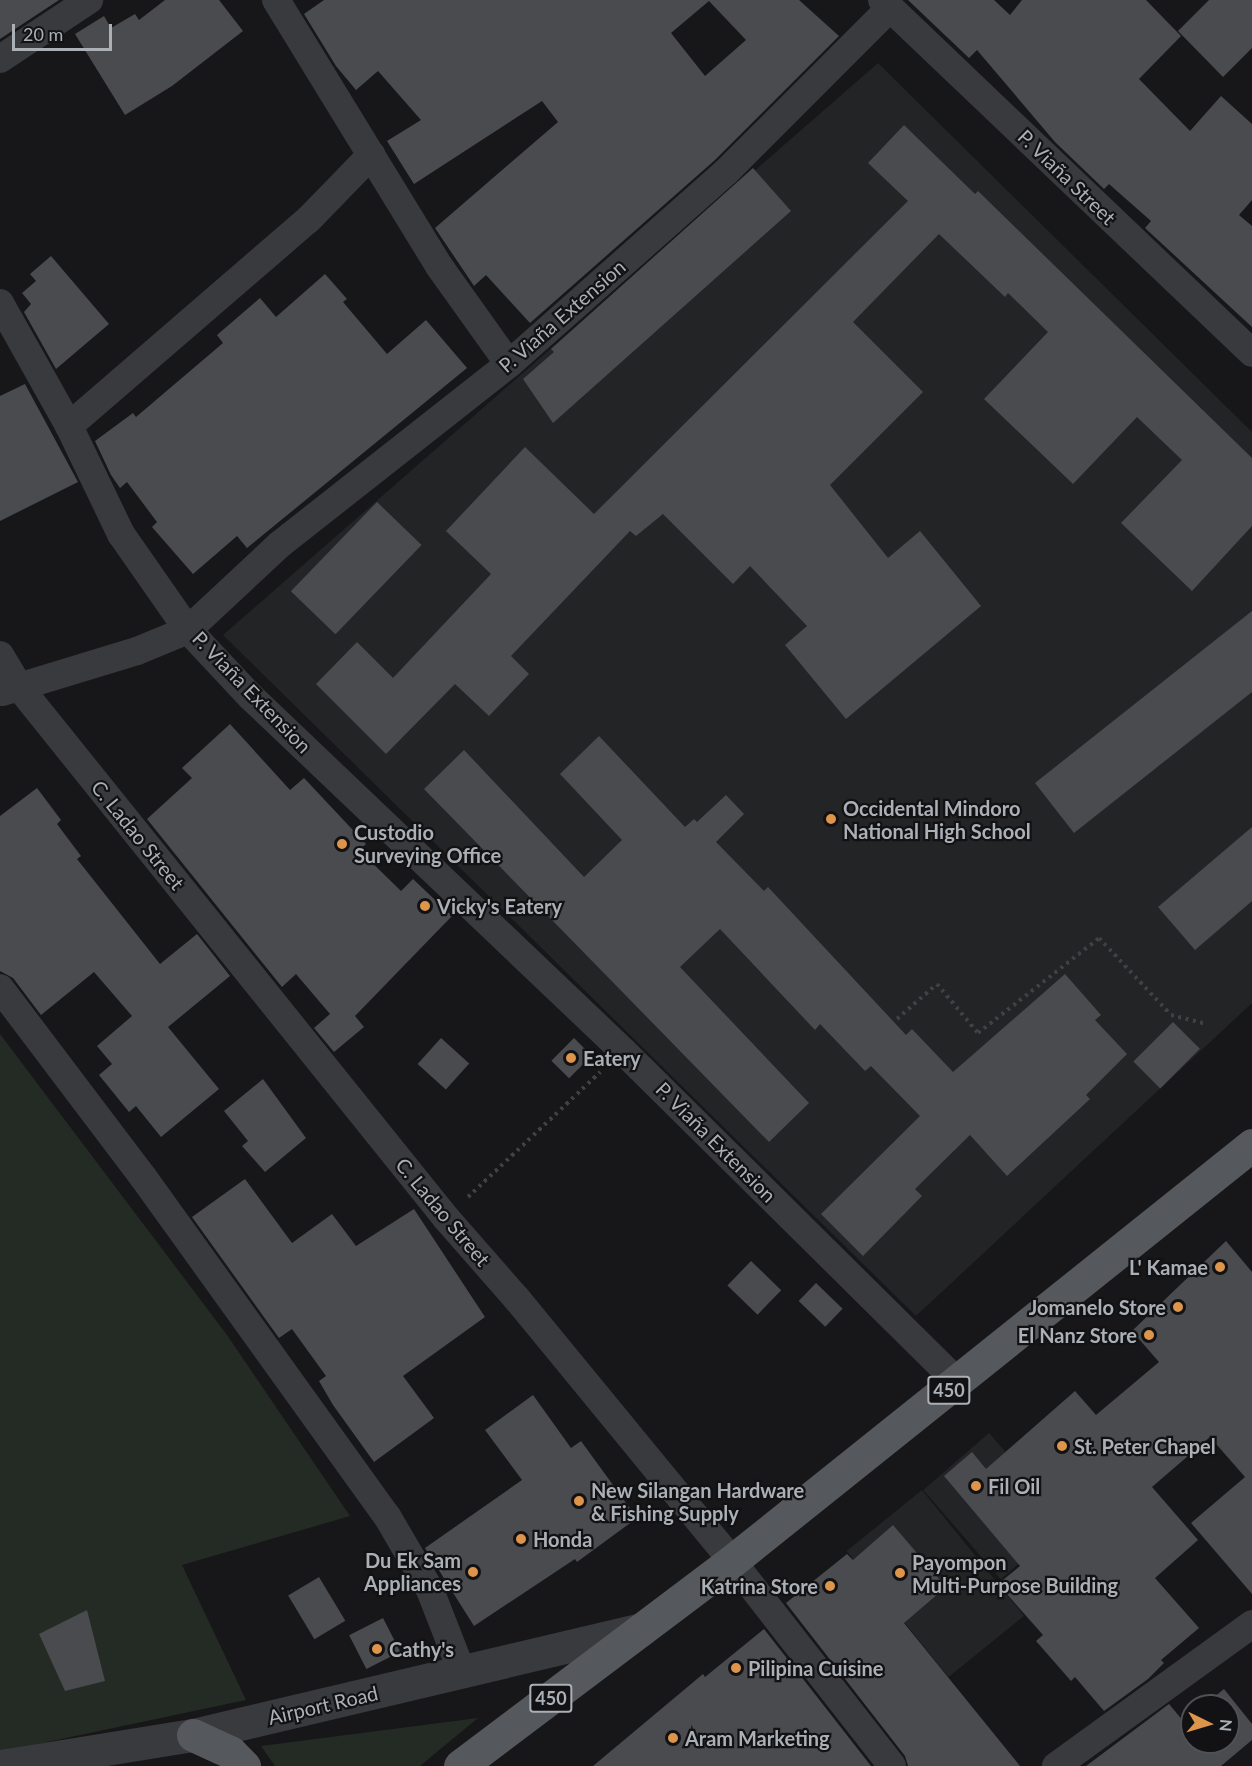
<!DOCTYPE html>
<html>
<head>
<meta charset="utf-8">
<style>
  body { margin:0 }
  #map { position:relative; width:1252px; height:1766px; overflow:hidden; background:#171719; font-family:Lato,sans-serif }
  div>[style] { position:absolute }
  .built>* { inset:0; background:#232426; transform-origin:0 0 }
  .green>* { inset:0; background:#242a24 }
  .building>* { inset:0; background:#494b4e; transform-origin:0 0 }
  .path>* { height:4px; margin-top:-2px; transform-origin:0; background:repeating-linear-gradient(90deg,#3f4144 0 3px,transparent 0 7.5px) }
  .minor>* { height:28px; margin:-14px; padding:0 14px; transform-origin:14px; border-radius:14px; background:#393a3d }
  .tertiary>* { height:33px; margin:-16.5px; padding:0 16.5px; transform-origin:16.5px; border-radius:16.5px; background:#393a3d }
  .primary>* { height:33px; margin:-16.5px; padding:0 16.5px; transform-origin:16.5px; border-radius:16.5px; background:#55585c }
  .dots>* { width:16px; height:16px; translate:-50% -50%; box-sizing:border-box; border:3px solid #121214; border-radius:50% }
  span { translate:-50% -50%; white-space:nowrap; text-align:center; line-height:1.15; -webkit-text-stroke:4.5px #121214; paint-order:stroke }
  .shield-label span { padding:2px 4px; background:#121214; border:2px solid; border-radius:4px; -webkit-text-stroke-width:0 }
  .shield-label { font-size:18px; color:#abb0b7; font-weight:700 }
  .street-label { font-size:20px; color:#abb0b7 }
  .poi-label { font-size:20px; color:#abb0b7; font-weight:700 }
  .left { translate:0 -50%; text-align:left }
  .right { translate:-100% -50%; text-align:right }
  .north { position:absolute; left:1180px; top:1694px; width:60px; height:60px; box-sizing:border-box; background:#121214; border:2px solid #4f5155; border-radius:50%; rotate:95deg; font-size:16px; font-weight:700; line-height:24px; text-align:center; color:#abb0b7 }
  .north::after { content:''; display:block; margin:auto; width:21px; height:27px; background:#dd954b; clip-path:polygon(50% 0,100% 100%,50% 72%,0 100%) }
  .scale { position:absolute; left:12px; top:24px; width:100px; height:27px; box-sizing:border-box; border:3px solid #abb0b7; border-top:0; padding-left:8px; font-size:18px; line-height:21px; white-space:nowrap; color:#abb0b7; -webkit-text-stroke:4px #121214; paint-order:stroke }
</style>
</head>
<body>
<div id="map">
  <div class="built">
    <i style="clip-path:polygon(878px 63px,1252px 432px,1252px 1003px,916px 1316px,223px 635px)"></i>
    <i style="left:989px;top:1433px;width:118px;height:87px;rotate:49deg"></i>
    <i style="left:922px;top:1490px;width:162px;height:97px;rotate:51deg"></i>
  </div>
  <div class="green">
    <i style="clip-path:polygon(0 1034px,227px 1335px,350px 1516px,182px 1565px,246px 1700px,0 1752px)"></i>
    <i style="clip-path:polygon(478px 1718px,420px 1766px,275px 1766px,261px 1746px)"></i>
  </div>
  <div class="building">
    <i style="clip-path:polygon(0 0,59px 0,0 39px)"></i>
    <i style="clip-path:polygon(165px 0,219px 0,243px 31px,172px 86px,125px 115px,75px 34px,104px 16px,111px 28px,135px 14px,139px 20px)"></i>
    <i style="clip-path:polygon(evenodd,324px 0,799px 0,839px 36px,715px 160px,530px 323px,486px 275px,474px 286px,435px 228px,558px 122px,542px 101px,414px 184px,387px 141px,421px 120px,378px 71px,356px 90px,336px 66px,304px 14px,324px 0,709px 1px,746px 40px,705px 76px,671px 33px,709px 1px)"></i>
    <i style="clip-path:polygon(908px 0,994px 0,1010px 15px,1022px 0,1146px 0,1181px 36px,1139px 79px,1190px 131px,1221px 96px,1252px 124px,1252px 200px,1239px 215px,1252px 226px,1252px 327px,1145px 228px,1151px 221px,1109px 184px,1104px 189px,1055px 142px,977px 50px,969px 58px)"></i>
    <i style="clip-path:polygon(1209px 0,1252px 0,1252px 48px,1223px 77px,1178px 31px)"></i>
    <i style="clip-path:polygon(904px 125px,975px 194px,978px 191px,1252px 458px,1252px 526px,1192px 591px,1121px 523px,1182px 460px,1137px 417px,1073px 484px,984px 399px,1048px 332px,1008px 293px,1005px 297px,939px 234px,853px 322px,923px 392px,830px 485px,888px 558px,920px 531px,981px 606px,846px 719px,785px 645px,807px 626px,750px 566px,733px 584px,663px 514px,636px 536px,630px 531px,511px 656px,529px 674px,489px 716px,455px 684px,386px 754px,316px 684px,357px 642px,393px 678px,491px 574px,446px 531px,525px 447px,594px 514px,908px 201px,868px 163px)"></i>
    <i style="clip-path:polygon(753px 168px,791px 211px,553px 423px,523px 379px,554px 352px,551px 349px)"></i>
    <i style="clip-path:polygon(51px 256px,109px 324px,56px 369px,24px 312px,31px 304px,22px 293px,36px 281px,30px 274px)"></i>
    <i style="clip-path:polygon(325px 274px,347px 299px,343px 302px,387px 354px,426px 320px,467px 368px,247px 548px,237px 536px,193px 574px,152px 527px,157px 522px,127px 482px,120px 488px,111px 475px,95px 441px,133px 413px,136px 417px,223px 343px,217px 335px,260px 298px,276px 317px)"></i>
    <i style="clip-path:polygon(25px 384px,78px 482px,0 521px,0 396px)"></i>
    <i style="left:377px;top:502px;width:62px;height:124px;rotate:44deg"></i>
    <i style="clip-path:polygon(1252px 611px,1252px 692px,1074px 833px,1035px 783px)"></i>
    <i style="clip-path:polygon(230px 724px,290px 790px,304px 778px,366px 844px,359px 850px,401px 891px,413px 879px,452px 916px,355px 1016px,364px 1027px,334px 1052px,314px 1028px,330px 1014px,296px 974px,282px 987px,147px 819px,192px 778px,182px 768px)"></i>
    <i style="clip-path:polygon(599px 736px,685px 827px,694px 819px,697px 822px,726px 795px,744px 814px,716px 842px,764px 891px,768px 887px,906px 1035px,912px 1029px,953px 1072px,1065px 974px,1101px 1015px,1095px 1020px,1127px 1054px,1086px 1095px,1090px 1099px,1007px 1176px,970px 1135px,915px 1189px,922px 1196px,863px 1256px,821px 1214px,920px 1116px,871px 1066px,865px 1071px,820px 1024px,815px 1030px,720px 929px,680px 967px,809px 1103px,769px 1142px,424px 789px,464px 750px,584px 877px,622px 840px,560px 774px)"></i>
    <i style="clip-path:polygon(37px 788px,61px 820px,57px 824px,81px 856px,77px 859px,160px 964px,197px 934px,230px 976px,168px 1027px,219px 1089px,161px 1137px,136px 1106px,129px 1112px,99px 1075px,112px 1064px,97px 1046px,132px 1016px,94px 972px,41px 1015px,13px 978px,0 971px,0 816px)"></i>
    <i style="clip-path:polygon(1252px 827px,1252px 901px,1195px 950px,1158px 907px)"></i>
    <i style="left:1173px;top:1022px;width:38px;height:56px;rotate:45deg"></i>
    <i style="left:441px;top:1038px;width:38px;height:35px;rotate:42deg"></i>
    <i style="left:574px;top:1038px;width:25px;height:32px;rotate:45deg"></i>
    <i style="clip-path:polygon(263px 1079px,306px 1138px,265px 1172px,242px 1146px,248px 1141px,224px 1111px)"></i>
    <i style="clip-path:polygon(245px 1179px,292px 1243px,332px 1214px,356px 1246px,414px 1209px,485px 1317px,403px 1376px,434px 1418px,374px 1462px,333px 1405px,319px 1381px,326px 1376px,292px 1329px,279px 1338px,192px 1217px)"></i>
    <i style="clip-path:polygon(1226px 1241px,1252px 1272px,1252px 1594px,1191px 1523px,1245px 1477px,1210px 1437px,1152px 1487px,1198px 1540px,1155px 1578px,1199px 1628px,1161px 1660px,1164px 1663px,1148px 1679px,1104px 1711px,1075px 1677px,1071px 1681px,1036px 1641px,1043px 1635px,998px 1584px,1020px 1566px,944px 1476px,972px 1452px,986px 1469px,1075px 1391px,1096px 1415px,1159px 1362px,1132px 1331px)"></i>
    <i style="left:751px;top:1261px;width:42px;height:34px;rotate:44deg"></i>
    <i style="left:816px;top:1283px;width:37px;height:25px;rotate:44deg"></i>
    <i style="clip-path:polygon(533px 1395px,571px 1448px,581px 1441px,637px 1518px,577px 1562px,575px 1559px,474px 1626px,425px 1548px,522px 1480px,485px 1430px)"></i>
    <i style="clip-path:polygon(893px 1525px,946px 1587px,904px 1623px,1020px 1766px,908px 1766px,905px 1756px,786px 1603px,847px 1554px,853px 1560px)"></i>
    <i style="left:319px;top:1577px;width:51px;height:36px;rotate:59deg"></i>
    <i style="clip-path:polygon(87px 1610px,105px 1681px,65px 1691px,39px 1634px)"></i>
    <i style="left:383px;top:1618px;width:38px;height:38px;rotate:63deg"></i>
    <i style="clip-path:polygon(764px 1629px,871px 1766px,593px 1766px,703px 1674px,705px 1677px)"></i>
    <i style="clip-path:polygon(1224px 1689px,1252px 1724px,1252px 1740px,1221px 1766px,1086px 1766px,1169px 1704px,1184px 1722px,1192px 1715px,1192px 1742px,1228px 1742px,1228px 1706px,1203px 1706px)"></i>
  </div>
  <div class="path">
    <i style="left:897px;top:1019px;width:53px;rotate:-41.2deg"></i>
    <i style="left:937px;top:984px;width:64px;rotate:50.1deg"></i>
    <i style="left:978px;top:1033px;width:154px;rotate:-38.1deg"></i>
    <i style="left:1099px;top:938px;width:105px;rotate:46.9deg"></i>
    <i style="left:1171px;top:1015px;width:37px;rotate:14deg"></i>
    <i style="left:468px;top:1197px;width:182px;rotate:-43.4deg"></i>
  </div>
  <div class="minor">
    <i style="left:276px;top:0;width:312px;rotate:58.5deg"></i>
    <i style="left:439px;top:266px;width:120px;rotate:54.5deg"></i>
    <i style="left:882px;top:0;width:511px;rotate:43.65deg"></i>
    <i style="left:0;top:59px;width:107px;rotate:-33.5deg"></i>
    <i style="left:0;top:303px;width:141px;rotate:60.7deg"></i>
    <i style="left:69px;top:426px;width:120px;rotate:64.3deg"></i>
    <i style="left:121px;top:534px;width:117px;rotate:55.1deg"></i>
    <i style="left:188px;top:630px;width:92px;rotate:46.8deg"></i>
    <i style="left:251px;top:697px;width:514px;rotate:43.58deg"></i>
    <i style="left:623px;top:1051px;width:472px;rotate:44.7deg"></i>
    <i style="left:69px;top:426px;width:316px;rotate:-40.8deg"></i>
    <i style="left:308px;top:220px;width:91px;rotate:-45.9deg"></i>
    <i style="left:0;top:655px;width:39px;rotate:59deg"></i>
    <i style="left:20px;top:688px;width:680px;rotate:51.21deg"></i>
    <i style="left:446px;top:1218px;width:108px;rotate:48.8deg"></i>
    <i style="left:517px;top:1299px;width:339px;rotate:50.6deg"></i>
    <i style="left:732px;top:1561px;width:260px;rotate:52deg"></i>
    <i style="left:2px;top:692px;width:141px;rotate:-16.9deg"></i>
    <i style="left:137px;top:651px;width:55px;rotate:-22.4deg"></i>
    <i style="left:188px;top:630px;width:125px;rotate:-43deg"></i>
    <i style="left:279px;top:545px;width:293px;rotate:-38.2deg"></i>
    <i style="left:509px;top:364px;width:290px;rotate:-41.5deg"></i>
    <i style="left:726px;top:172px;width:232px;rotate:-45deg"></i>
    <i style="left:0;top:988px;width:237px;rotate:52.9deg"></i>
    <i style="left:143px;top:1177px;width:418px;rotate:54.3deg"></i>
    <i style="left:387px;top:1516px;width:86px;rotate:59.8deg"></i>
    <i style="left:430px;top:1590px;width:88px;rotate:68.7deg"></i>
    <i style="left:1056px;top:1766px;width:242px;rotate:-35.9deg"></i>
  </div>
  <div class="tertiary">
    <i style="left:1px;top:1766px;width:194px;rotate:-9.2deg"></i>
    <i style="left:193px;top:1735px;width:461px;rotate:-13.3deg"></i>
  </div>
  <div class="primary">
    <i style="left:193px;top:1735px;width:41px;rotate:24.7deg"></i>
    <i style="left:230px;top:1752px;width:20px;rotate:45deg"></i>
    <i style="left:460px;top:1766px;width:341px;rotate:-37deg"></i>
    <i style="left:732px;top:1561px;width:666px;rotate:-38.66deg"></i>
  </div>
  <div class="dots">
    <i style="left:831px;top:819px;background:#dd954b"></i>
    <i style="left:342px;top:844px;background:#dd954b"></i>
    <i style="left:425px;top:906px;background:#dd954b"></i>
    <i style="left:571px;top:1058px;background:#dd954b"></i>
    <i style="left:1220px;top:1267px;background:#dd954b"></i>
    <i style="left:1178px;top:1307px;background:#dd954b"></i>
    <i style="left:1149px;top:1335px;background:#dd954b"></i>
    <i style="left:1062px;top:1446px;background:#dd954b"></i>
    <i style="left:976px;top:1486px;background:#dd954b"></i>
    <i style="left:579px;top:1501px;background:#dd954b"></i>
    <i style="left:521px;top:1539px;background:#dd954b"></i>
    <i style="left:473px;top:1572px;background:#dd954b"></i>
    <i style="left:900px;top:1573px;background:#dd954b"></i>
    <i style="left:830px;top:1586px;background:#dd954b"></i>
    <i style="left:377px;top:1649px;background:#dd954b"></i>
    <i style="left:736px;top:1668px;background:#dd954b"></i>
    <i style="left:673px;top:1738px;background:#dd954b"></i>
  </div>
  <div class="shield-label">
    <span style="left:949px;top:1390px">450</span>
    <span style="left:551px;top:1698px">450</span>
  </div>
  <div class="street-label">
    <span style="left:1067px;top:177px;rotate:44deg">P. Viaña Street</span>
    <span style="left:562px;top:316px;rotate:-41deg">P. Viaña Extension</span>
    <span style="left:252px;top:692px;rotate:46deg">P. Viaña Extension</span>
    <span style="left:138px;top:835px;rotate:51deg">C. Ladao Street</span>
    <span style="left:716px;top:1142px;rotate:45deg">P. Viaña Extension</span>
    <span style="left:443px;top:1212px;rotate:50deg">C. Ladao Street</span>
    <span style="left:323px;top:1705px;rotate:-13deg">Airport Road</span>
  </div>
  <div class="poi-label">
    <span class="left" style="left:843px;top:820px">Occidental Mindoro<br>National High School</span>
    <span class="left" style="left:354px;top:844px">Custodio<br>Surveying Office</span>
    <span class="left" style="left:437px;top:906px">Vicky's Eatery</span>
    <span class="left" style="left:583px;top:1058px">Eatery</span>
    <span class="right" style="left:1208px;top:1267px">L' Kamae</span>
    <span class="right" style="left:1166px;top:1307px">Jomanelo Store</span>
    <span class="right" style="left:1137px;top:1335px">El Nanz Store</span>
    <span class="left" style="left:1074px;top:1446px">St. Peter Chapel</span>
    <span class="left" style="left:988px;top:1486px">Fil Oil</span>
    <span class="left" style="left:591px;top:1502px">New Silangan Hardware<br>&amp; Fishing Supply</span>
    <span class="left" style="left:533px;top:1539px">Honda</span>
    <span class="right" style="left:461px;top:1572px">Du Ek Sam<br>Appliances</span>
    <span class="left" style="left:912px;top:1574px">Payompon<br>Multi-Purpose Building</span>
    <span class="right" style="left:818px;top:1586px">Katrina Store</span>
    <span class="left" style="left:389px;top:1649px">Cathy's</span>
    <span class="left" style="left:748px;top:1668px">Pilipina Cuisine</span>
    <span class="left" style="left:685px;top:1738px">Aram Marketing</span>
  </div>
  <div class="north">N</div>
  <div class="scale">20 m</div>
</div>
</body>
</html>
